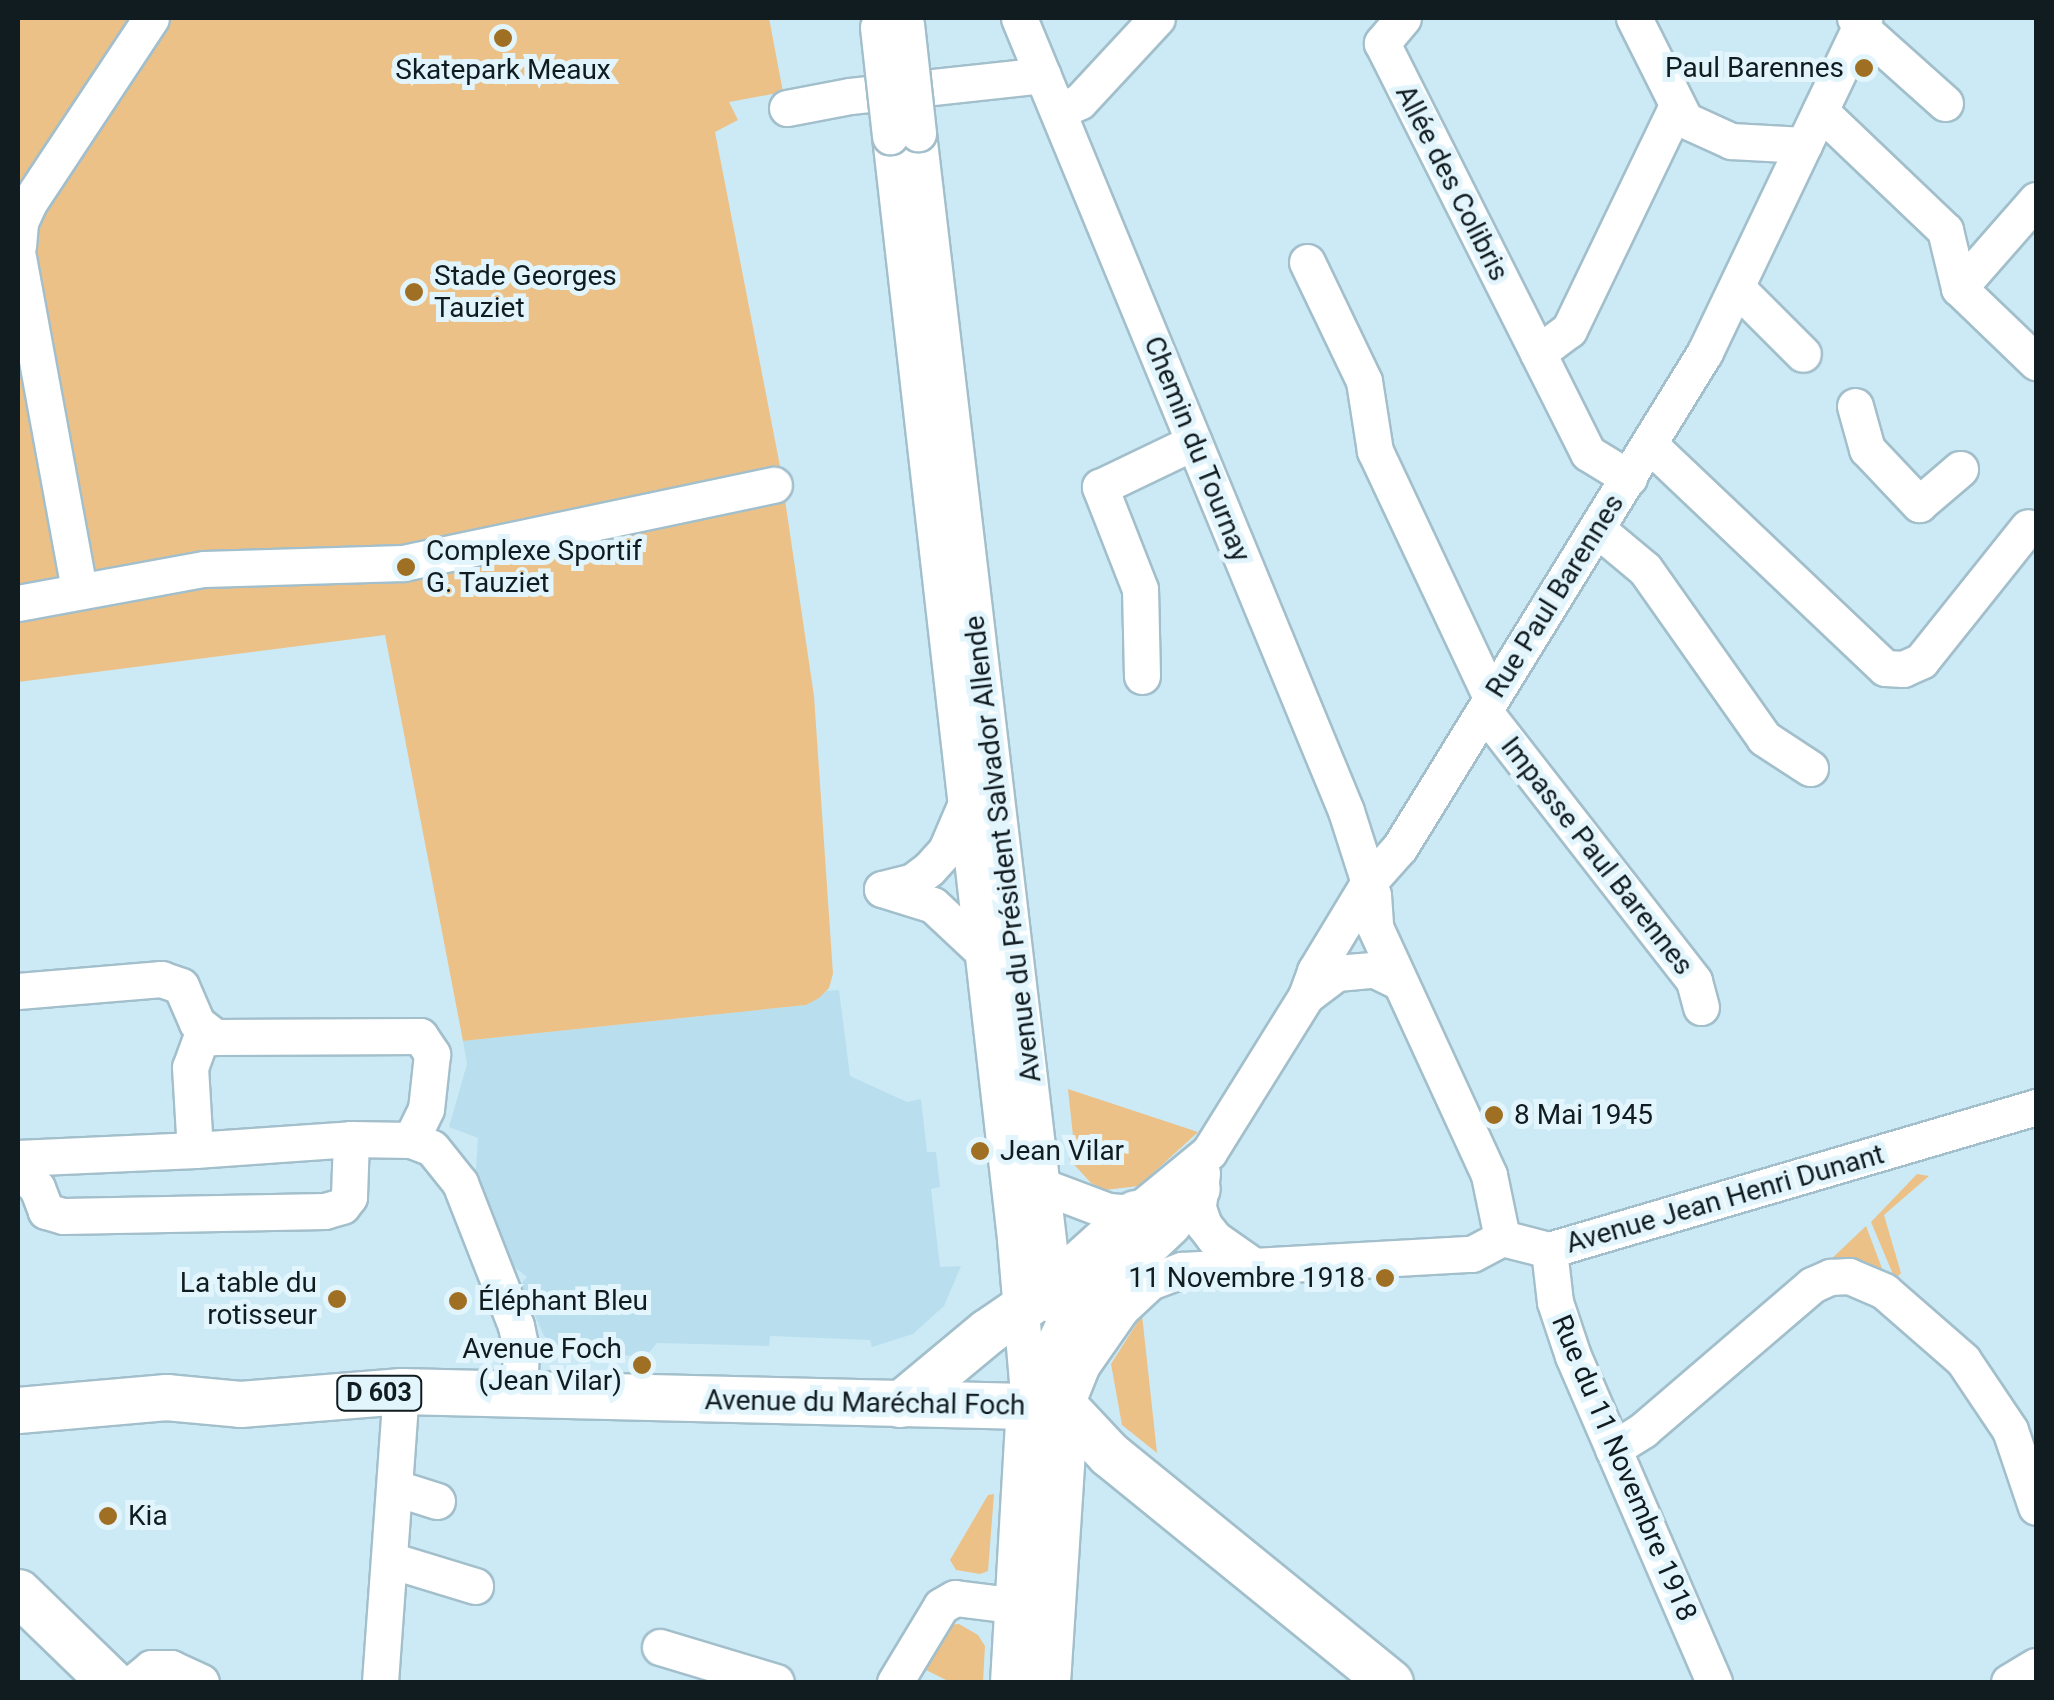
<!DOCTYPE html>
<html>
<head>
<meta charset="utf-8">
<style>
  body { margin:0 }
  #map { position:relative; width:2054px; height:1700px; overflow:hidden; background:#cceaf6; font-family:Roboto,sans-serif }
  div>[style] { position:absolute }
  .built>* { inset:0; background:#b9deee }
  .green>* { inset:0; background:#ebc188 }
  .roads { filter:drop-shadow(2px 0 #a2bfcb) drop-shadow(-2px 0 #a2bfcb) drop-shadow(0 2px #a2bfcb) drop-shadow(0 -2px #a2bfcb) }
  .minor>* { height:35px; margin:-17.5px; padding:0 17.5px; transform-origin:17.5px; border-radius:17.5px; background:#fff }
  .major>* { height:45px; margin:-22.5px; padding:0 22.5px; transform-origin:22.5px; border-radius:22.5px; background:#fff }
  .bridges { filter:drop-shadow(2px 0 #a2bfcb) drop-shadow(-2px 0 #a2bfcb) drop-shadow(0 2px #a2bfcb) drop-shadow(0 -2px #a2bfcb) }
  .minor-bridge>* { height:35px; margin:-17.5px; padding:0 17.5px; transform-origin:17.5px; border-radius:17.5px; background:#fff }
  .dots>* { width:28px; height:28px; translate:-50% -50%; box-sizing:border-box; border:5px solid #e3f5fc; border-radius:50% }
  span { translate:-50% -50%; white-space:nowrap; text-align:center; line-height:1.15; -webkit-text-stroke:10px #e3f5fc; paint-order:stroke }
  .shield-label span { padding:2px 8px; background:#e3f5fc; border:2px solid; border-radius:8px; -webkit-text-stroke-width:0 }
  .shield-label { font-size:25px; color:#111c20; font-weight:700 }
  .poi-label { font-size:28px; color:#111c20 }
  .right { translate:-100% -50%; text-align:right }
  .left { translate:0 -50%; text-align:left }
  .street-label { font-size:28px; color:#111c20 }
  .frame { position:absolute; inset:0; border:20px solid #111c20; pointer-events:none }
</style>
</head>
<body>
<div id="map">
  <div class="built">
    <i style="clip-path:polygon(839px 990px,850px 1076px,907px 1102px,921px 1099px,927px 1152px,936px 1152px,940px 1187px,931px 1189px,940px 1267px,961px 1266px,944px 1306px,913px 1334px,872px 1347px,870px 1340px,770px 1336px,769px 1346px,657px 1343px,646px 1356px,571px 1354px,544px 1336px,521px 1284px,527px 1277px,513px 1266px,475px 1182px,478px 1138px,449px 1127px,467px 1064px,463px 1041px,806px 1005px,826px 991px)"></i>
  </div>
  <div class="green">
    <i style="clip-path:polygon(18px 18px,769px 18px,783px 92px,729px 102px,738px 120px,715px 132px,780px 466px,814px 696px,833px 974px,829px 988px,819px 998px,806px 1005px,463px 1041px,385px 635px,18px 682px)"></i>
    <i style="clip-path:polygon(1068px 1089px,1198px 1132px,1139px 1186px,1105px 1190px,1091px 1183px,1069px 1159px,1073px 1136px)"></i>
    <i style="clip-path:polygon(1917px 1174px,1929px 1176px,1884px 1215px,1901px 1273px,1895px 1279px,1871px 1222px)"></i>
    <i style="clip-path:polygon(1866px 1226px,1883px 1271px,1866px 1262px,1828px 1262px)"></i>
    <i style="clip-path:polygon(1142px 1315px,1157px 1453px,1122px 1425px,1111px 1364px)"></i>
    <i style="clip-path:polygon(994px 1494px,988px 1571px,980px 1574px,956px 1570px,950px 1560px,988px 1495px)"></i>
    <i style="clip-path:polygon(959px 1624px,978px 1635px,985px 1646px,983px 1682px,950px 1682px,920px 1667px,948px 1625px)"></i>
  </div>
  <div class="roads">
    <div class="minor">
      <i style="left:1019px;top:18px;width:858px;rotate:67.59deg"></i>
      <i style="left:1346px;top:811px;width:88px;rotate:72.2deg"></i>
      <i style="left:1373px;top:895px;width:32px;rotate:86deg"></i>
      <i style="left:1375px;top:927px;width:273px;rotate:65.3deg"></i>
      <i style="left:1489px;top:1175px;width:64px;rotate:78.3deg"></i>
      <i style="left:1403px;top:18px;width:33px;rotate:130deg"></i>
      <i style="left:1382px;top:43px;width:347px;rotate:63.3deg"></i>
      <i style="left:1634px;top:18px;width:114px;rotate:63.4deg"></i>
      <i style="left:1685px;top:120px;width:51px;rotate:24.5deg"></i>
      <i style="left:1731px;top:141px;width:73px;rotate:3.1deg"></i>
      <i style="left:1855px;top:18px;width:10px;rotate:61deg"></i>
      <i style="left:1860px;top:27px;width:114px;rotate:41.8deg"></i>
      <i style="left:787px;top:108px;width:64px;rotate:-10.8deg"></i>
      <i style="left:850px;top:96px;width:194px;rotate:-6.2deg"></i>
      <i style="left:1059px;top:111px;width:23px;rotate:-25deg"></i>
      <i style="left:1080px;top:101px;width:113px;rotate:-47.1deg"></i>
      <i style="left:1820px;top:111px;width:173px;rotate:43.6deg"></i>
      <i style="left:1945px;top:230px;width:60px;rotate:76.4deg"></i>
      <i style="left:1959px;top:288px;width:107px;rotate:43.9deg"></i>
      <i style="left:918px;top:133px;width:1182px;rotate:83.3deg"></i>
      <i style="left:890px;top:136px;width:1110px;rotate:83.53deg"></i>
      <i style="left:1015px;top:1239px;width:169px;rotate:85.2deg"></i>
      <i style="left:18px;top:246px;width:24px;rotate:-85deg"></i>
      <i style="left:20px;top:222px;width:23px;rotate:-65deg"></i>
      <i style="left:30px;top:201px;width:219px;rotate:-56.5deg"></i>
      <i style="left:18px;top:257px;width:339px;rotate:79.6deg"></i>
      <i style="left:1307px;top:262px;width:132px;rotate:64.4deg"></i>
      <i style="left:1364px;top:381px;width:71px;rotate:81.1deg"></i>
      <i style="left:1375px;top:451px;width:273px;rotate:64.8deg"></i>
      <i style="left:1737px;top:288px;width:93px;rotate:45deg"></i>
      <i style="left:1959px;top:288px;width:117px;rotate:-48.8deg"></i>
      <i style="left:1855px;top:406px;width:45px;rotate:74.4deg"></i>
      <i style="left:1867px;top:449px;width:76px;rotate:46.6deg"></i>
      <i style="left:1919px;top:504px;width:54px;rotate:-40.5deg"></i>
      <i style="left:1650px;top:445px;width:324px;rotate:43.5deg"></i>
      <i style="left:1885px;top:668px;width:18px;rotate:3deg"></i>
      <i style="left:1903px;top:669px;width:20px;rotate:-24deg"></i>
      <i style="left:1921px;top:661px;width:171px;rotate:-51.4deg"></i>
      <i style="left:1629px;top:478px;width:48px;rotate:-148.6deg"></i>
      <i style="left:1588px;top:453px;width:112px;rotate:-116.6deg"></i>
      <i style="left:1538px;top:353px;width:39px;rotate:-37deg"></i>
      <i style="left:1569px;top:330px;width:249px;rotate:-64.3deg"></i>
      <i style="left:1597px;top:529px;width:62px;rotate:39.8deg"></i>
      <i style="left:1645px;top:569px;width:207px;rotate:54.8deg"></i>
      <i style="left:1764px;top:738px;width:55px;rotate:33.1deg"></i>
      <i style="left:18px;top:603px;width:189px;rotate:-10.4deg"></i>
      <i style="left:204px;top:569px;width:199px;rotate:-1.7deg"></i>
      <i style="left:403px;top:563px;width:379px;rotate:-11.9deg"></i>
      <i style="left:1142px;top:676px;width:87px;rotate:-91.3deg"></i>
      <i style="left:1140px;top:589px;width:110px;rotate:-111.4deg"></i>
      <i style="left:1100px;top:487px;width:104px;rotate:-25.6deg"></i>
      <i style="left:1484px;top:711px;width:342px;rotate:52.1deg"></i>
      <i style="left:1694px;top:981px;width:27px;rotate:75deg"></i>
      <i style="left:882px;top:889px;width:32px;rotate:-14deg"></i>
      <i style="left:913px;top:881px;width:20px;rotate:-37deg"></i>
      <i style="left:929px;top:869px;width:25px;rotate:-48deg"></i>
      <i style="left:946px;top:850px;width:46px;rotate:-66.8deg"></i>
      <i style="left:882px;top:889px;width:53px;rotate:17.4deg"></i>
      <i style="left:933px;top:905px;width:67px;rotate:43.2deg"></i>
      <i style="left:18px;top:991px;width:144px;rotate:-4.8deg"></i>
      <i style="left:161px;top:979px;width:21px;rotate:19deg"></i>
      <i style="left:181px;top:986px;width:40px;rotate:66.6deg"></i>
      <i style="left:197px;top:1023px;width:23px;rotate:38deg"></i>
      <i style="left:215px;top:1037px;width:205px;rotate:-0.3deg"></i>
      <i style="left:420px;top:1036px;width:22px;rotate:56deg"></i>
      <i style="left:432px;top:1054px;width:55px;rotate:96.2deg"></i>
      <i style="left:426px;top:1109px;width:34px;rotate:116deg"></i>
      <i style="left:411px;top:1140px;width:60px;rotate:-179deg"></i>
      <i style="left:351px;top:1139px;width:58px;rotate:92deg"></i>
      <i style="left:349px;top:1197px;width:11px;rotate:128deg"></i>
      <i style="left:342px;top:1206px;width:18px;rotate:164deg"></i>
      <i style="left:325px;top:1211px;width:262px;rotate:178.9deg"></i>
      <i style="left:63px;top:1216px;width:18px;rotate:-164deg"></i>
      <i style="left:46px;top:1211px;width:25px;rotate:-111deg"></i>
      <i style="left:37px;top:1188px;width:28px;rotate:-134deg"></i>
      <i style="left:1306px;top:996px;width:39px;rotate:-37deg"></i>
      <i style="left:1337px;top:973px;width:38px;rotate:-5deg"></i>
      <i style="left:1375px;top:970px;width:25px;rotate:26deg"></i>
      <i style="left:203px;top:1032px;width:37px;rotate:110deg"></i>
      <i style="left:190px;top:1067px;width:83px;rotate:86.6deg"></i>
      <i style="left:195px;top:1150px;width:156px;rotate:-4deg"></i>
      <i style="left:411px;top:1140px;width:22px;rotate:21deg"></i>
      <i style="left:432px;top:1148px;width:45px;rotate:51.3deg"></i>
      <i style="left:460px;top:1183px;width:154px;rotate:68.6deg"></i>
      <i style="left:516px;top:1326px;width:24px;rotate:78deg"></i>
      <i style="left:521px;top:1349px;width:46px;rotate:92.5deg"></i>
      <i style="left:18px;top:1158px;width:177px;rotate:-2.6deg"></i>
      <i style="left:1202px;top:1173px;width:35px;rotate:97deg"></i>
      <i style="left:1198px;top:1208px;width:18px;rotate:71deg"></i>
      <i style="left:1204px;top:1225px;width:16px;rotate:52deg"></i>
      <i style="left:1214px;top:1238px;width:49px;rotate:35deg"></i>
      <i style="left:1042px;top:1186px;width:71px;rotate:20.7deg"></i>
      <i style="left:1108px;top:1211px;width:27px;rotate:4deg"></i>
      <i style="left:1135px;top:1213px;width:96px;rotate:-39.5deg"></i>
      <i style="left:1209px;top:1152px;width:184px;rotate:-58.1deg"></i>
      <i style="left:1306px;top:996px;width:27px;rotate:-70deg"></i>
      <i style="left:1315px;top:971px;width:104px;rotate:-58.8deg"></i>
      <i style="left:1369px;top:882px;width:47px;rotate:-48.5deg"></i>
      <i style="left:1400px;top:847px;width:581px;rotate:-58.36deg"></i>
      <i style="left:1705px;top:352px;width:370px;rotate:-64.5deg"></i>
      <i style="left:1549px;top:1250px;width:52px;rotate:83.4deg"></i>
      <i style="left:1555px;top:1302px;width:57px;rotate:71.6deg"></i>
      <i style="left:1573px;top:1356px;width:355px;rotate:66.6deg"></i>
      <i style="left:1065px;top:1407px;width:45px;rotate:-68deg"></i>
      <i style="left:1082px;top:1365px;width:68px;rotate:-55.1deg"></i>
      <i style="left:1121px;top:1309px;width:40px;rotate:-43deg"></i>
      <i style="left:1150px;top:1282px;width:34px;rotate:-21deg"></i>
      <i style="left:1182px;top:1270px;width:290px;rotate:-3.2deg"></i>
      <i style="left:1472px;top:1254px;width:34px;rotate:-28deg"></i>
      <i style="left:1502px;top:1238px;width:49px;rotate:14.3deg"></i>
      <i style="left:1549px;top:1250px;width:508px;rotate:-16.36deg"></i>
      <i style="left:1613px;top:1449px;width:36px;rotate:-32deg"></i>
      <i style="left:1643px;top:1430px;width:223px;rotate:-40.6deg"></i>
      <i style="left:1812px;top:1285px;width:20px;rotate:-24deg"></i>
      <i style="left:1830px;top:1277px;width:19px;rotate:-3deg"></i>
      <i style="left:1849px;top:1276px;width:38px;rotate:23deg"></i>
      <i style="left:1884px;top:1291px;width:105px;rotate:41.1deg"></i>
      <i style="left:1963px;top:1360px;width:84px;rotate:56.1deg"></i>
      <i style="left:2010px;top:1430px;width:81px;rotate:71.3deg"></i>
      <i style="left:396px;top:1488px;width:43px;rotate:17.6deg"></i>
      <i style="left:390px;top:1560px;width:89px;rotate:17deg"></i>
      <i style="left:660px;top:1647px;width:121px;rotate:16.8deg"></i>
      <i style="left:134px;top:1682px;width:22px;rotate:-39deg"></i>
      <i style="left:151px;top:1668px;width:20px"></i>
      <i style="left:171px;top:1668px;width:33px;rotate:25deg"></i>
      <i style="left:380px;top:1682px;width:292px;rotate:-85.9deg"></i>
      <i style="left:895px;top:1682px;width:89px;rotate:-58.8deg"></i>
      <i style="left:941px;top:1606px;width:16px;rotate:-30deg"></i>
      <i style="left:955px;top:1598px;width:89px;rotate:7.1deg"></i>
      <i style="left:2009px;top:1682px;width:31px;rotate:-31deg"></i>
    </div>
    <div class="major">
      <i style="left:900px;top:1404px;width:114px;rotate:-39.7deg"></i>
      <i style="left:988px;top:1331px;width:80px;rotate:-34.3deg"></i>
      <i style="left:1054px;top:1286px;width:109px;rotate:-42deg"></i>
      <i style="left:18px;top:1410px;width:149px;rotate:-5deg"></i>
      <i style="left:166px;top:1397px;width:74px;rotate:5.4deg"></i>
      <i style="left:240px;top:1404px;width:162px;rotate:-4.6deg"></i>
      <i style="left:401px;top:1391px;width:664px;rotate:1.38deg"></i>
      <i style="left:1065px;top:1407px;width:64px;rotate:46.9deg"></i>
      <i style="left:1109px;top:1454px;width:362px;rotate:39.1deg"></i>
      <i style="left:18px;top:1592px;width:129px;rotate:44.1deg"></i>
      <i style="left:1013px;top:1682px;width:275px;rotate:-86.7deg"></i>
      <i style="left:1029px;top:1407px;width:106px;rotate:-64.4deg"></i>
      <i style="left:1075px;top:1311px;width:128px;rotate:-43.4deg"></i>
      <i style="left:1168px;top:1223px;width:45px;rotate:-50.4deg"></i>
      <i style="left:1047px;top:1682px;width:276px;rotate:-86.3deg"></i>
    </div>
  </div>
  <div class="bridges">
    <div class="minor-bridge">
      <i style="left:906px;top:24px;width:110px;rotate:83.7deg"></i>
      <i style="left:878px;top:27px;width:110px;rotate:83.7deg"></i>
    </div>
  </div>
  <div class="dots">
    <i style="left:503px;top:38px;background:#9f7023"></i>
    <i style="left:1864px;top:68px;background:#9f7023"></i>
    <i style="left:414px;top:292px;background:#9f7023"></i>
    <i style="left:406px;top:567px;background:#9f7023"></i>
    <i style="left:1494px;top:1115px;background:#9f7023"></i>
    <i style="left:980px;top:1151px;background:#9f7023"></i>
    <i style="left:1385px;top:1278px;background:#9f7023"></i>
    <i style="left:337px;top:1299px;background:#9f7023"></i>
    <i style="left:458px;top:1301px;background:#9f7023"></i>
    <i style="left:642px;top:1365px;background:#9f7023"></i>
    <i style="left:108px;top:1516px;background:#9f7023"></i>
  </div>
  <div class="shield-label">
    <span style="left:379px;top:1393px">D 603</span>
  </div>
  <div class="poi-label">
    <span class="right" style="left:1844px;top:68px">Paul Barennes</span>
    <span style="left:503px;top:70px">Skatepark Meaux</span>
    <span class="left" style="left:434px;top:292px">Stade Georges<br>Tauziet</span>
    <span class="left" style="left:426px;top:567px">Complexe Sportif<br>G. Tauziet</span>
    <span class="left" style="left:1514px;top:1115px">8 Mai 1945</span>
    <span class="left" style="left:1000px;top:1151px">Jean Vilar</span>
    <span class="right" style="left:1365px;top:1278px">11 Novembre 1918</span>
    <span class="right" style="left:317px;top:1299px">La table du<br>rotisseur</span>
    <span class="left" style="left:478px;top:1301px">Éléphant Bleu</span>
    <span class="right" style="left:622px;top:1365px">Avenue Foch<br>(Jean Vilar)</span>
    <span class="left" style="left:128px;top:1516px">Kia</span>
  </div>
  <div class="street-label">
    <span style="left:1452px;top:183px;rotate:63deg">Allée des Colibris</span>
    <span style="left:1197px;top:449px;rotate:68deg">Chemin du Tournay</span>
    <span style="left:1555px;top:596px;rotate:-58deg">Rue Paul Barennes</span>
    <span style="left:1003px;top:849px;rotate:-97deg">Avenue du Président Salvador Allende</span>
    <span style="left:1597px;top:856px;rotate:52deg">Impasse Paul Barennes</span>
    <span style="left:1725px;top:1199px;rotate:-16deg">Avenue Jean Henri Dunant</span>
    <span style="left:865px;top:1403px;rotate:1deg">Avenue du Maréchal Foch</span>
    <span style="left:1624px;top:1468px;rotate:67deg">Rue du 11 Novembre 1918</span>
  </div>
  <div class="frame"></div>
</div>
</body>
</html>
